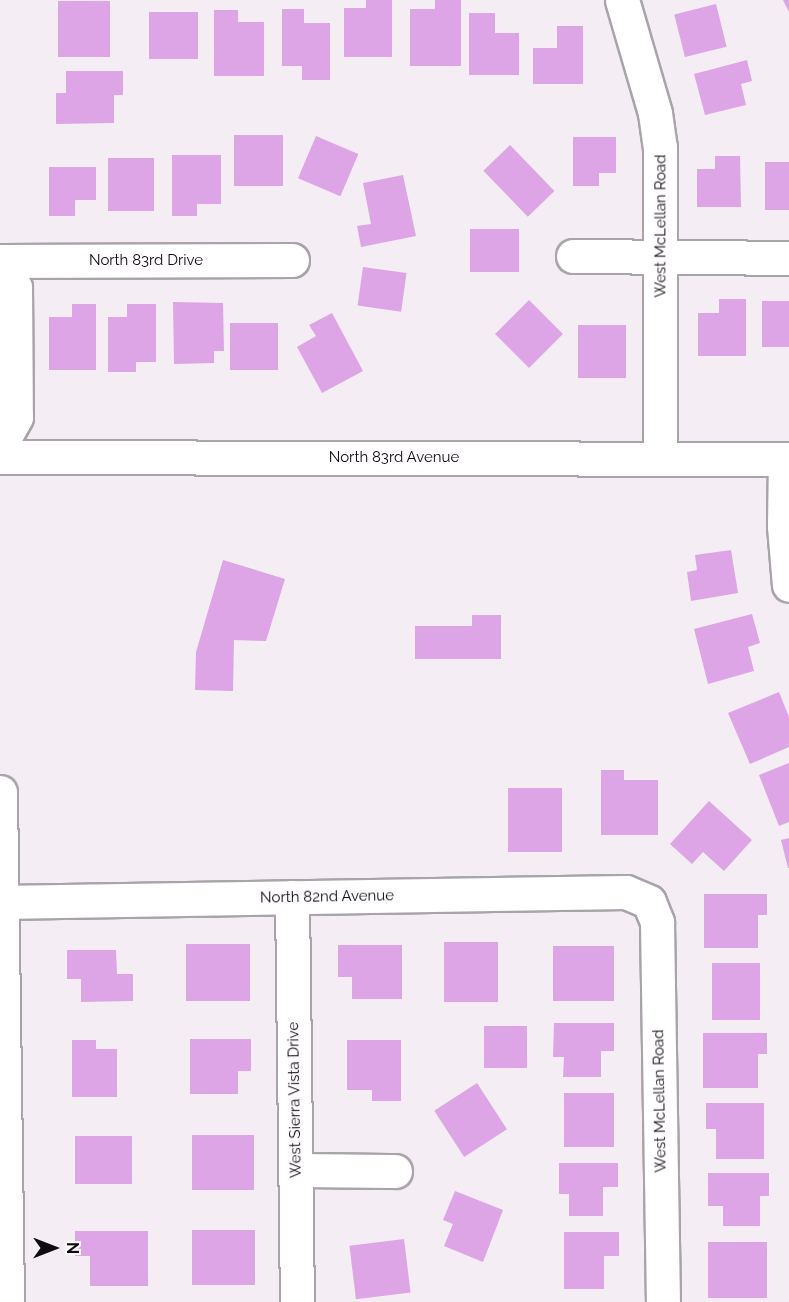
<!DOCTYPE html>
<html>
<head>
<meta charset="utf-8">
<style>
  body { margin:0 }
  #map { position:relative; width:789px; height:1302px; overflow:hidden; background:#f4edf4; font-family:Raleway,sans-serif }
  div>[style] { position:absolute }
  .building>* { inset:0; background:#dda5e5; transform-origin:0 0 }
  .roads { filter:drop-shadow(2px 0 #a9a3aa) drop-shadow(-2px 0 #a9a3aa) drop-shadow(0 2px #a9a3aa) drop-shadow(0 -2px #a9a3aa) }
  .minor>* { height:33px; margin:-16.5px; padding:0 16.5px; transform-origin:16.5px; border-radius:16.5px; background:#fff }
  .major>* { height:33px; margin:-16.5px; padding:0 16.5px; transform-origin:16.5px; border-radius:16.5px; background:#fff }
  span { translate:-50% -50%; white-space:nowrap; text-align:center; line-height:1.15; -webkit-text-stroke:5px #fefcff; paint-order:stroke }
  .street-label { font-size:15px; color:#0e0c0e }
  .north { position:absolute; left:24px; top:1218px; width:60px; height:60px; -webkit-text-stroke:4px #fefcff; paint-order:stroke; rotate:90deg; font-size:16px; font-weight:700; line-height:24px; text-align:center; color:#0e0c0e }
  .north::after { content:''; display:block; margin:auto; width:21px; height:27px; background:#0e0c0e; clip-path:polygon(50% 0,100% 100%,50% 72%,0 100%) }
</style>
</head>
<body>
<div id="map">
  <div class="building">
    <i style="clip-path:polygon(366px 0,392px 0,392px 57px,344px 57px,344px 8px,366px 8px)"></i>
    <i style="clip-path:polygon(435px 0,461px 0,461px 66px,410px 66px,410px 9px,435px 9px)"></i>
    <i style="clip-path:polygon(783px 0,789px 0,789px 12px)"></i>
    <i style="left:58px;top:1px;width:52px;height:56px"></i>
    <i style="left:716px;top:4px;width:44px;height:43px;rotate:76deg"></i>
    <i style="clip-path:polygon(282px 9px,304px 9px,304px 23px,330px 23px,330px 80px,302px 80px,302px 66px,282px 66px)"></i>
    <i style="clip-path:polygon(214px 10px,238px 10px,238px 22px,264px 22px,264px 76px,214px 76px)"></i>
    <i style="left:149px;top:12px;width:49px;height:47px"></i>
    <i style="clip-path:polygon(469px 13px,495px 13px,495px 33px,519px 33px,519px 75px,469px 75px)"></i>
    <i style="clip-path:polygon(557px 26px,583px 26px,583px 84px,533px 84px,533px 48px,557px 48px)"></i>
    <i style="clip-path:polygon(747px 60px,752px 81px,741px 84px,746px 105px,705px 115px,694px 74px)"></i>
    <i style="clip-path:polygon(66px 71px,123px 71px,123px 95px,114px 95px,114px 123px,56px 124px,56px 93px,66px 93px)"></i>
    <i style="left:234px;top:135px;width:49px;height:51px"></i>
    <i style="left:316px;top:136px;width:46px;height:46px;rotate:23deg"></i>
    <i style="clip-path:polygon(573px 137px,616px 137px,616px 173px,599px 173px,599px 186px,573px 186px)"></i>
    <i style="left:510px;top:145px;width:64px;height:37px;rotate:46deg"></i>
    <i style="clip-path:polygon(172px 155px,221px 155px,221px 204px,197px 204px,197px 216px,172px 216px)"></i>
    <i style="clip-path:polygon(715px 156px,740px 156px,741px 207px,697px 207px,697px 169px,715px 169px)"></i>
    <i style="left:108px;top:158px;width:46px;height:53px"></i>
    <i style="left:765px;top:162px;width:24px;height:48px"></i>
    <i style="clip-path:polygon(49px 167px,96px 167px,96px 200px,75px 200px,75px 216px,49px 216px)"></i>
    <i style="clip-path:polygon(403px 175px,416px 236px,361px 247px,357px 226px,371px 224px,363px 183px)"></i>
    <i style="left:470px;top:229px;width:49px;height:43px"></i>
    <i style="left:363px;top:267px;width:44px;height:39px;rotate:8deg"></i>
    <i style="clip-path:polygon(719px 299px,746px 299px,746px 356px,698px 356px,698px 313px,719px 313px)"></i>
    <i style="left:529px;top:300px;width:48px;height:48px;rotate:45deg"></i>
    <i style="left:762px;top:301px;width:27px;height:46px"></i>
    <i style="clip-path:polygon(173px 302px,223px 303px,224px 351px,214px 351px,214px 363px,174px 364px)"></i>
    <i style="clip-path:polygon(72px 304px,96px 304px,96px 370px,49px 370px,49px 317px,72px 317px)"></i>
    <i style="clip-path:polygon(127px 304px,156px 304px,156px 362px,136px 362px,136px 372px,108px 372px,108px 317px,127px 317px)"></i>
    <i style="clip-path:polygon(332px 313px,363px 371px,322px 393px,297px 347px,316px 336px,309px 325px)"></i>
    <i style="left:230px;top:323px;width:48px;height:47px"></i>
    <i style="left:578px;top:325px;width:48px;height:53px"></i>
    <i style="clip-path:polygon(731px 550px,738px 593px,691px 601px,687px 572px,697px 570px,695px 555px)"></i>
    <i style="clip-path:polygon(223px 560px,285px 579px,266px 641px,234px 640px,233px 691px,195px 690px,196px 652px)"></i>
    <i style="clip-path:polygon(752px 614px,760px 643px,748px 647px,754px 671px,708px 684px,694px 629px)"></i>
    <i style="clip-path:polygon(472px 615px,501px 615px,501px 659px,415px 659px,415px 626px,472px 626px)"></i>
    <i style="clip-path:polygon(779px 692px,789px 717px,789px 747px,750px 764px,728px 713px)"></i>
    <i style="clip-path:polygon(789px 763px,789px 822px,779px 826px,759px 775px)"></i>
    <i style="clip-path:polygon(601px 770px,624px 770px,624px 780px,658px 780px,658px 835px,601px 835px)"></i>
    <i style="left:508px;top:788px;width:54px;height:64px"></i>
    <i style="clip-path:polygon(709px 801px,752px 840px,724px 871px,703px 852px,692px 864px,670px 844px)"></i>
    <i style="clip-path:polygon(789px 838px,789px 868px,788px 868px,781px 840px)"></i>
    <i style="clip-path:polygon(704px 894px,767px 894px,767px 915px,758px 915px,758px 948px,704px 948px)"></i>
    <i style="left:444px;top:942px;width:54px;height:60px"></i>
    <i style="left:186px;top:944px;width:64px;height:57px"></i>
    <i style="clip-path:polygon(338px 945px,402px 945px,402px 999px,352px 999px,352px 977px,338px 977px)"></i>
    <i style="left:553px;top:946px;width:61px;height:55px"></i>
    <i style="clip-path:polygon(67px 950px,116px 950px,117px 974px,133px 974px,133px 1001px,81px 1002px,81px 979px,67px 979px)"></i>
    <i style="left:712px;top:963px;width:48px;height:57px"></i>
    <i style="clip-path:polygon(554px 1023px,614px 1023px,614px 1051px,601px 1051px,601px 1077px,563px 1077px,564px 1057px,553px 1057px)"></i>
    <i style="left:484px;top:1026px;width:43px;height:42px"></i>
    <i style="clip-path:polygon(703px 1033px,767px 1033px,767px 1054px,758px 1054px,758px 1088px,703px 1088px)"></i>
    <i style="clip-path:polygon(190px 1039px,251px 1039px,251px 1071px,238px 1071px,238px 1094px,190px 1094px)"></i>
    <i style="clip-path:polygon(72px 1040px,96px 1040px,96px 1049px,117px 1049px,117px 1097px,72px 1097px)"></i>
    <i style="clip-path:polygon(347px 1040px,401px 1040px,401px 1101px,372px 1101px,372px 1090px,347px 1090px)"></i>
    <i style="left:477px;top:1083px;width:55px;height:51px;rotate:57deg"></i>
    <i style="left:564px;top:1093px;width:50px;height:54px"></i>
    <i style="clip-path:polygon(706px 1103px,764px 1103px,764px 1159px,716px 1159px,716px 1129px,706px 1129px)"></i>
    <i style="left:192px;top:1135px;width:62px;height:55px"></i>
    <i style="left:75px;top:1136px;width:57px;height:48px"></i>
    <i style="clip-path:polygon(559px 1163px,618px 1163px,618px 1187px,603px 1187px,603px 1216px,569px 1216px,569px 1194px,559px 1194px)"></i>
    <i style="clip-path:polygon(708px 1173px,769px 1173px,769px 1196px,760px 1196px,760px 1226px,723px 1226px,723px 1206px,708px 1206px)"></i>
    <i style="clip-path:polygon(455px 1191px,503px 1210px,483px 1262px,444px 1246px,453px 1224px,443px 1220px)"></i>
    <i style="left:192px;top:1230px;width:63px;height:55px"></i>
    <i style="clip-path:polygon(75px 1231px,148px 1231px,148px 1286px,90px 1286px,90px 1256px,75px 1256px)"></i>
    <i style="clip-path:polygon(564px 1232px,619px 1232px,619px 1256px,604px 1256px,604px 1289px,564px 1289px)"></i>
    <i style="left:404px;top:1239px;width:54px;height:55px;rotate:83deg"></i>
    <i style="left:708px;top:1242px;width:59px;height:56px"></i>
  </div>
  <div class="roads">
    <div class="minor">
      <i style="left:622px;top:0;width:118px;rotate:73.7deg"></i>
      <i style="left:655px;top:113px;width:34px;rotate:82deg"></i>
      <i style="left:660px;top:147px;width:311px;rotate:90deg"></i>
      <i style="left:573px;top:256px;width:216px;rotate:0.5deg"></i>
      <i style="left:0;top:261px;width:292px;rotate:-0.2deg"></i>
      <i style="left:0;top:265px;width:27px;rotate:56deg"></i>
      <i style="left:15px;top:287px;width:130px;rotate:89.6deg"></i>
      <i style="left:16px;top:417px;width:33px;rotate:119deg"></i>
      <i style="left:785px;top:459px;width:67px;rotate:90.9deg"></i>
      <i style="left:784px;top:526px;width:59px;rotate:85.2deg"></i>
      <i style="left:0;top:792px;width:510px;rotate:89.21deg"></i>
      <i style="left:292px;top:897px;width:405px;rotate:89.3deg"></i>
      <i style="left:0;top:902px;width:626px;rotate:-0.92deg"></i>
      <i style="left:626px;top:892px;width:25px;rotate:23deg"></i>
      <i style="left:649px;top:902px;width:22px;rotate:68deg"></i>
      <i style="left:657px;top:922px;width:380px;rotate:89.1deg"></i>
      <i style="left:296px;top:1170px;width:99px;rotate:0.6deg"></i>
    </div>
    <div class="major">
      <i style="left:0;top:457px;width:789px;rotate:0.15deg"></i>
    </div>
  </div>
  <div class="street-label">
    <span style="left:661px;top:226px;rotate:-90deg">West McLellan Road</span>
    <span style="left:146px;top:261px">North 83rd Drive</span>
    <span style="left:394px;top:458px">North 83rd Avenue</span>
    <span style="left:327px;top:897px;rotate:-1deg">North 82nd Avenue</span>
    <span style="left:295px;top:1100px;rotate:-91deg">West Sierra Vista Drive</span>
    <span style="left:660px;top:1101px;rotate:-91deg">West McLellan Road</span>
  </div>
  <div class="north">N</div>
</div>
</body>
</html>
